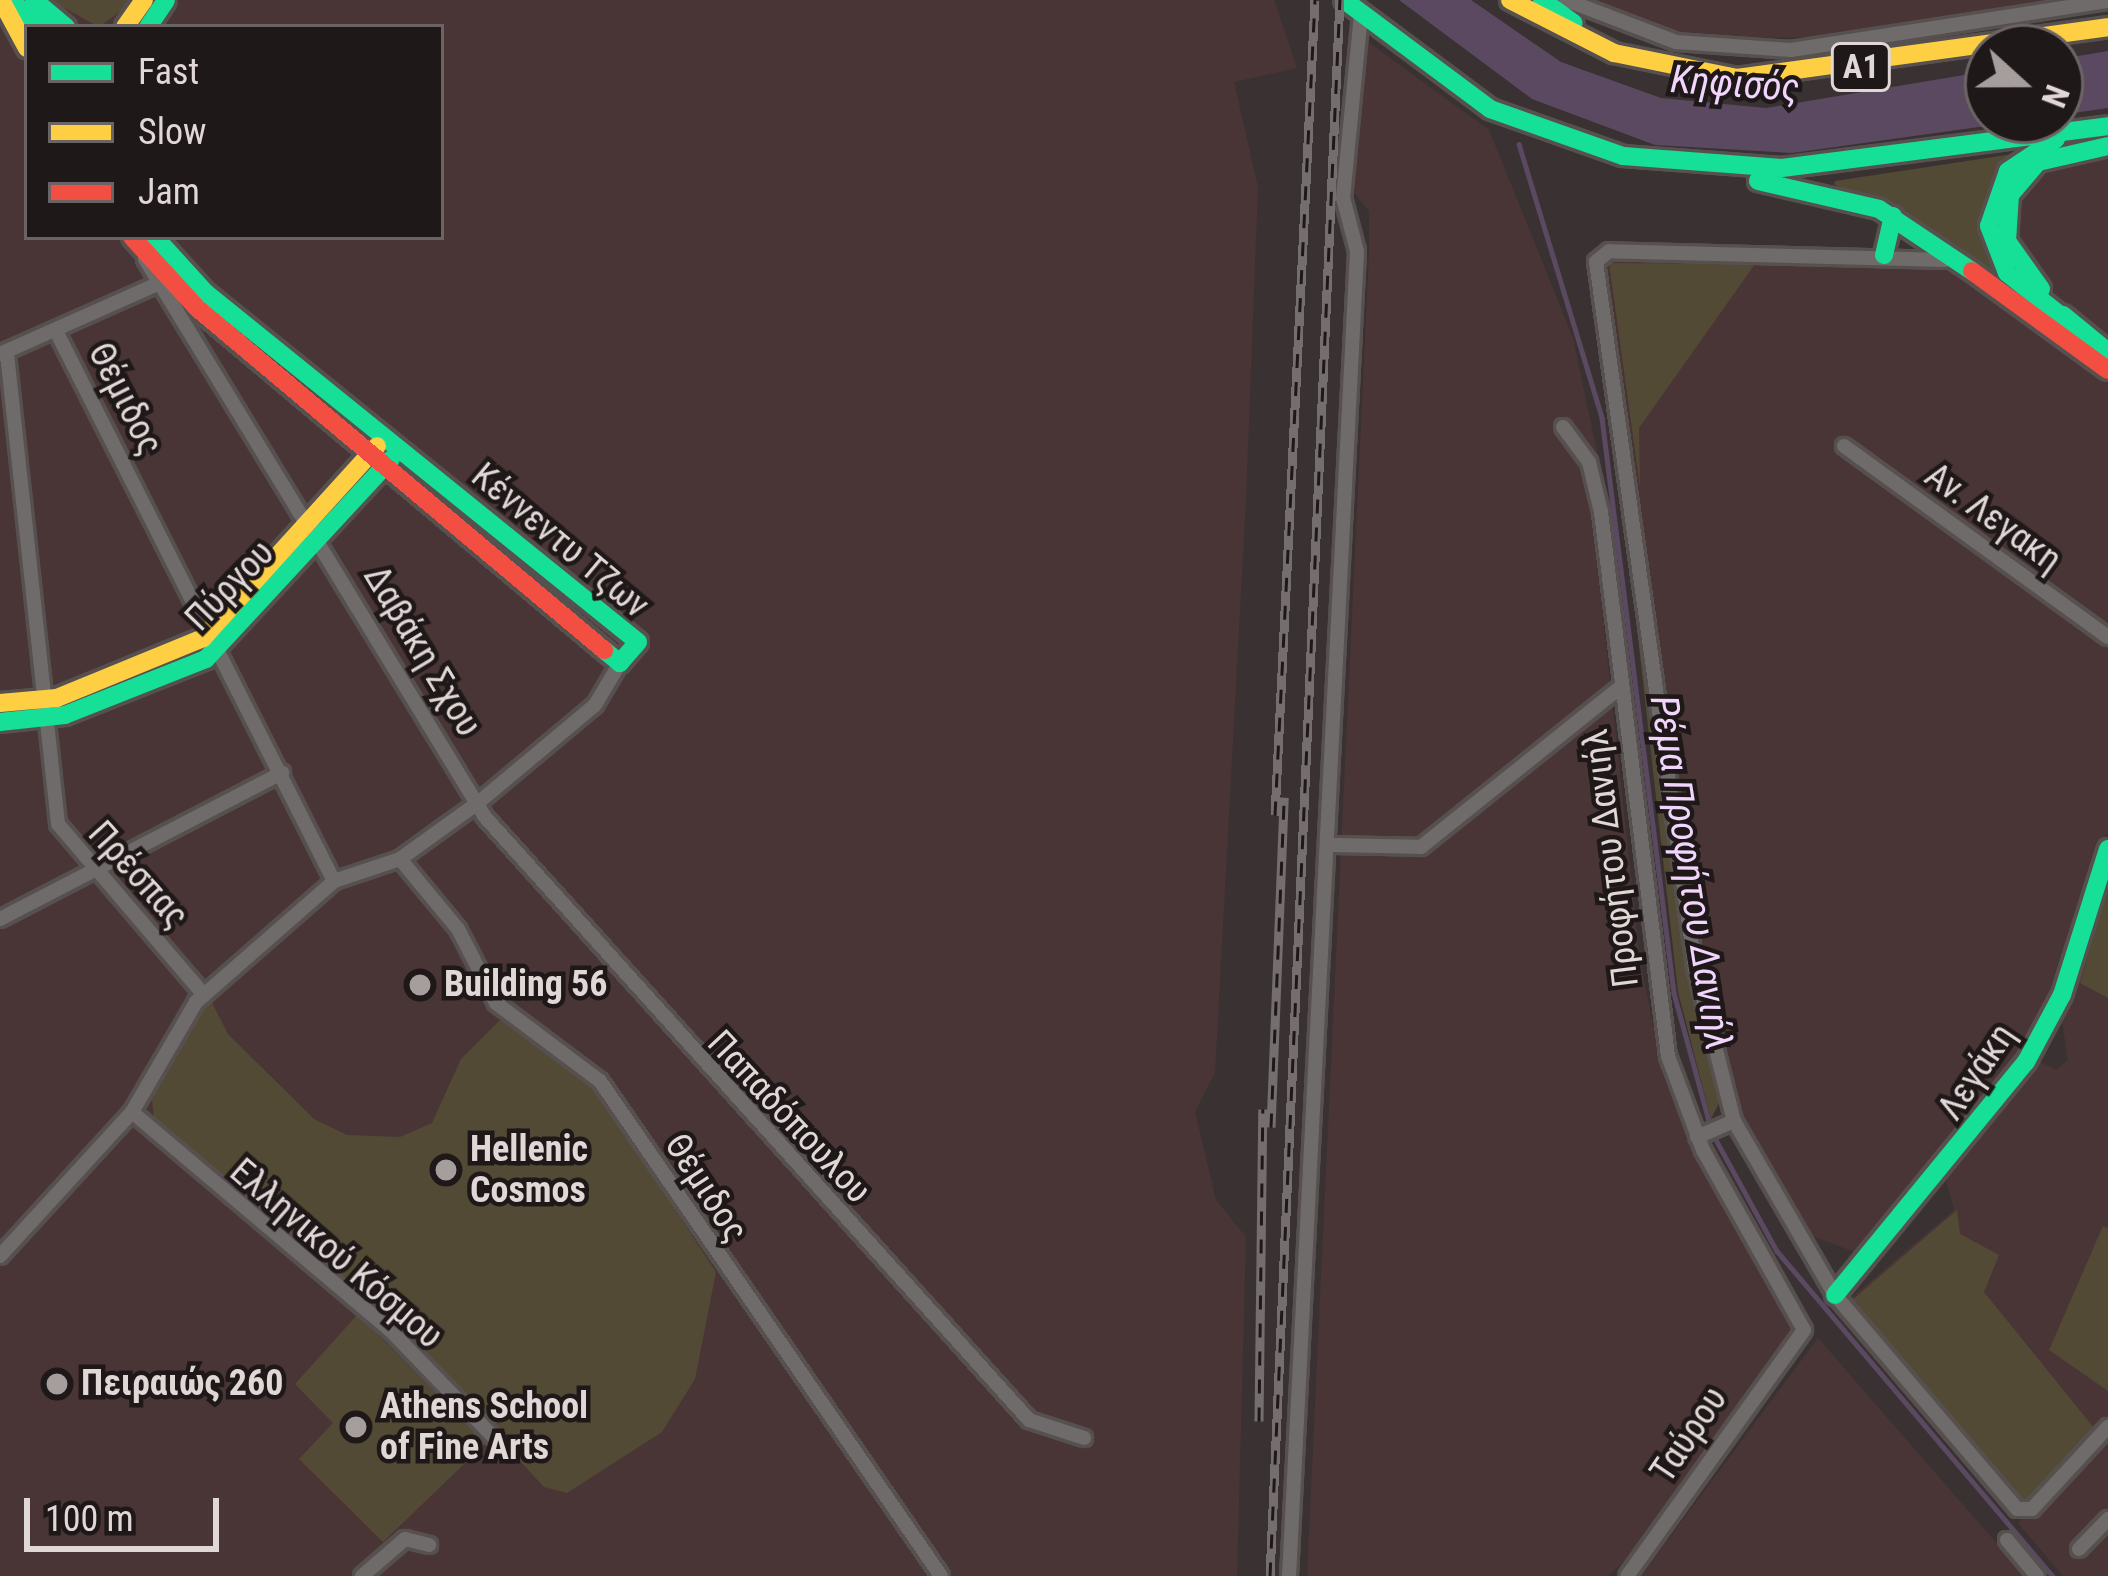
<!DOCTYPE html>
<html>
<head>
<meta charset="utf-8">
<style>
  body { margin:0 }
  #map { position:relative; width:2108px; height:1576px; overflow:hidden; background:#3a3232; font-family:"Roboto Condensed",sans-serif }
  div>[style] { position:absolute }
  .built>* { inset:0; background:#493535 }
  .green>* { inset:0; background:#534a35 }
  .water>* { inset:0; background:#5a4960 }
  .stream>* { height:4.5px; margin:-2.25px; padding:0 2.25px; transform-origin:2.25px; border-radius:2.25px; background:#5a4960 }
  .roads { filter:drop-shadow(3px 0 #56504f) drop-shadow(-3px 0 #56504f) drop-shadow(0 3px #56504f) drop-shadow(0 -3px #56504f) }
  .street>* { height:14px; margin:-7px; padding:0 7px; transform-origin:7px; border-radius:7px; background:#706b6b }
  .fast>* { height:18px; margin:-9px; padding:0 9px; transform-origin:9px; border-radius:9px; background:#16e098 }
  .slow>* { height:18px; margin:-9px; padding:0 9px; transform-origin:9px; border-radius:9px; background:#ffcf43 }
  .jam>* { height:18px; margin:-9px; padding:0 9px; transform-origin:9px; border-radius:9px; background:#f24e42 }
  .rail>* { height:9px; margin-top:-4.5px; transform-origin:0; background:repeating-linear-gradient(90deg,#1f1818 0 14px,#746e6e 0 28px); box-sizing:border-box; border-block:3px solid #746e6e }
  .dots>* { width:33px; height:33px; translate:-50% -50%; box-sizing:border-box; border:6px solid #1f1818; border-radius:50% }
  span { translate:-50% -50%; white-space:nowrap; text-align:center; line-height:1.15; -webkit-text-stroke:9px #1f1818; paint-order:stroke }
  .shield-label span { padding:3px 9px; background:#1f1818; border:3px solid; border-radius:9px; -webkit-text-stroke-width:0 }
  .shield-label { font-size:33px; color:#e0d7d6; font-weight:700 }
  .street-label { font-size:36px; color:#e0d7d6 }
  .poi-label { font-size:36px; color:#e0d7d6; font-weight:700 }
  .left { translate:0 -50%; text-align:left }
  .water-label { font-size:39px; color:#f1d5fc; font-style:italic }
  .legend { position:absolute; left:24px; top:24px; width:420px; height:216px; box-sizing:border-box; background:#1f1818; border:3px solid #6c6464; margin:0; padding:15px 21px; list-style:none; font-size:36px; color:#e0d7d6 }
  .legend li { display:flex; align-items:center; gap:24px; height:60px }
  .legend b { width:60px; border:3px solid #6c6464 }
  .north { position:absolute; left:1964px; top:24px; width:120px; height:120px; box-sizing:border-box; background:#1f1818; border:3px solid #6c6464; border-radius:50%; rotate:111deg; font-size:33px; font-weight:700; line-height:48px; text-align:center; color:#e0d7d6 }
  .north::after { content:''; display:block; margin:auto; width:42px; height:54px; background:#a69d9d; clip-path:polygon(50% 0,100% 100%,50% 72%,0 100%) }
  .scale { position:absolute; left:24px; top:1498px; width:195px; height:54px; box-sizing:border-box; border:6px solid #e0d7d6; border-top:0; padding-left:15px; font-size:36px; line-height:42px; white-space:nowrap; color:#e0d7d6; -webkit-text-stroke:9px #1f1818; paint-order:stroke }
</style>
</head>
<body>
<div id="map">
  <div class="built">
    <i style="clip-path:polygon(evenodd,0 0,1274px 0,1297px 68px,1234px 82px,1258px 187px,1246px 499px,1215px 1073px,1195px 1112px,1216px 1200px,1246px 1237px,1237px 1576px,0 1576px,0 0,27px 27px,441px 27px,441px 237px,27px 237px,27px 27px)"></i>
    <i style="clip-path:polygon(1588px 0,2071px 0,1868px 36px,1698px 39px)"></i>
    <i style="clip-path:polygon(1368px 42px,1489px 130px,1573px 338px,1597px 452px,1588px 477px,1640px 960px,1664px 1078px,1698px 1163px,1793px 1327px,1640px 1547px,1608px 1576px,1307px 1576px,1369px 253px,1369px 211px,1350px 188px)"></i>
    <i style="clip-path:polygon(2108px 150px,2108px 347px,2029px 271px,2008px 219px,2033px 170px)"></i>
    <i style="clip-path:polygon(1618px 258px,1947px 266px,2108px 375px,2108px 832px,2029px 1047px,1863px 1255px,1801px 1232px,1739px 1119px,1703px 977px,1605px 263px)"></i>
    <i style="clip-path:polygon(2108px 878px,2108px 1425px,2025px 1507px,1846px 1302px,1954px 1210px,1946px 1180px,2035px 1059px,2056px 1070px,2068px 1060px,2061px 1015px)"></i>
    <i style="clip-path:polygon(1818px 1338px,1998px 1545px,2026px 1576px,1641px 1576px)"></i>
    <i style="clip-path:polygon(2108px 1434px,2108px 1576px,2063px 1576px,2018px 1523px)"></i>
  </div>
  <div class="green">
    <i style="clip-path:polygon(50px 0,136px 0,99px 27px)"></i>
    <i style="clip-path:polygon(2013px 154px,2002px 283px,1834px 184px,1835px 181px)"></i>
    <i style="clip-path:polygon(1609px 263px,1755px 264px,1639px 428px,1640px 487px)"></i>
    <i style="clip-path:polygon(1615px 434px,1687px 969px,1719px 1103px,1711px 1119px,1678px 992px)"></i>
    <i style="clip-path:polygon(2108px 887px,2108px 998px,2080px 983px)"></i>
    <i style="clip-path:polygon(210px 999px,228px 1034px,314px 1119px,347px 1135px,400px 1137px,432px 1123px,461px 1059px,502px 1018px,588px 1077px,716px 1272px,695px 1379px,662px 1432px,567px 1493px,544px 1487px,394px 1324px,155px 1128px,151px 1091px)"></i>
    <i style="clip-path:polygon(1957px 1210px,1960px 1234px,1999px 1255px,1984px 1292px,2098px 1433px,2026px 1504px,1851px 1301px)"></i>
    <i style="clip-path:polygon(2103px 1226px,2108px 1228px,2108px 1391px,2049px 1350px)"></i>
    <i style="clip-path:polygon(358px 1314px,485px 1444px,383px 1542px,299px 1459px,333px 1423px,295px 1384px)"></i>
  </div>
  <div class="water">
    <i style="clip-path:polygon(1399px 0,1471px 0,1561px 62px,1661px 98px,1766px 108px,1988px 71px,1988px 120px,2029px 120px,1792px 153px,1655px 145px,1532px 99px)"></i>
    <i style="clip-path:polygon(2108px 51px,2108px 108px,2060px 115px,2060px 59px)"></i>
  </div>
  <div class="stream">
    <i style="left:1519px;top:144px;width:286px;rotate:73.1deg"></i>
    <i style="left:1602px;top:418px;width:579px;rotate:82.86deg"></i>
    <i style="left:1674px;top:993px;width:137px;rotate:74.7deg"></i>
    <i style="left:1714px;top:1136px;width:131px;rotate:61.3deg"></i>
    <i style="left:1777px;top:1251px;width:426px;rotate:49.7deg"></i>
  </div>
  <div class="roads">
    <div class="street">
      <i style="left:1566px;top:0;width:118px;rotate:20.9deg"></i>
      <i style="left:1676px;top:42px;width:115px;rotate:4deg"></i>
      <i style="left:1791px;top:50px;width:321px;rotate:-8.8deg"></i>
      <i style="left:145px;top:259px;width:653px;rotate:58.65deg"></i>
      <i style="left:485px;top:817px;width:812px;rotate:47.94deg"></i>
      <i style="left:1029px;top:1420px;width:58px;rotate:18.1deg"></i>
      <i style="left:1945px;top:260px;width:336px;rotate:-178.5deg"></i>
      <i style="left:1609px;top:251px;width:17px;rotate:140deg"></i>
      <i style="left:1596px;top:262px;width:712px;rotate:82.01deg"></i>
      <i style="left:1695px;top:967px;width:159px;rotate:75.8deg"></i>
      <i style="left:1734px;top:1121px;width:201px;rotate:59.9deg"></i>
      <i style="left:1835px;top:1295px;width:281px;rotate:49.6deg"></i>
      <i style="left:2017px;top:1509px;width:15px"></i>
      <i style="left:2032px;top:1509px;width:112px;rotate:-47.2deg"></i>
      <i style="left:56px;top:331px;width:616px;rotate:63.19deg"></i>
      <i style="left:0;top:354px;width:180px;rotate:-24deg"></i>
      <i style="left:7px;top:354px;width:473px;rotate:83.8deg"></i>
      <i style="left:58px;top:824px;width:225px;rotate:49.5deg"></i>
      <i style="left:1563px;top:427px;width:44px;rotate:53.4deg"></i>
      <i style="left:1589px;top:462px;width:51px;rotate:76.5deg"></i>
      <i style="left:1601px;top:512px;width:548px;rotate:82.98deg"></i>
      <i style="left:1668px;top:1056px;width:100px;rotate:69.6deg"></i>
      <i style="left:1703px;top:1150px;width:206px;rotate:60.7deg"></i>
      <i style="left:1804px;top:1330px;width:303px;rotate:125.7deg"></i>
      <i style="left:1844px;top:446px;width:326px;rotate:35.9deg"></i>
      <i style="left:1329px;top:845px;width:92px;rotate:1.2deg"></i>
      <i style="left:1421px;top:847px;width:256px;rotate:-38.7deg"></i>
      <i style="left:400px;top:859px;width:91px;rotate:50.4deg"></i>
      <i style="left:458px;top:929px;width:83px;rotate:62.8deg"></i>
      <i style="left:496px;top:1003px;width:130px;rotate:36.9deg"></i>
      <i style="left:600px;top:1081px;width:601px;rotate:55.44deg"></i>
      <i style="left:0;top:919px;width:318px;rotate:-27.4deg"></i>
      <i style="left:132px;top:1112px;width:338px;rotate:40.2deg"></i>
      <i style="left:390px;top:1330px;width:157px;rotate:46deg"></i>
      <i style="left:1697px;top:1137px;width:40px;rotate:-23.4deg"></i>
      <i style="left:0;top:1256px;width:195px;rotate:-47.5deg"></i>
      <i style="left:132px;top:1112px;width:127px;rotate:-59.8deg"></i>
      <i style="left:196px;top:1002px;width:184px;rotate:-41.2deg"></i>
      <i style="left:334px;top:881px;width:70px;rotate:-18.4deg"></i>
      <i style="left:400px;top:859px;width:97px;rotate:-35.8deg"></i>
      <i style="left:479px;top:802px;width:151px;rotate:-39.9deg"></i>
      <i style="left:595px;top:705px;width:49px;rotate:-59.2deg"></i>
      <i style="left:2007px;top:1540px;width:47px;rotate:50.2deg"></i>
      <i style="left:2079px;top:1549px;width:42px;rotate:-46deg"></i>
      <i style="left:362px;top:1576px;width:57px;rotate:-40.7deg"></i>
      <i style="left:405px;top:1539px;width:25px;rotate:14deg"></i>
      <i style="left:1289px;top:1576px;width:1327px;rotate:-87.06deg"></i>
      <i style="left:1357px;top:251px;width:55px;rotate:-104.8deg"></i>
      <i style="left:1343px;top:198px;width:184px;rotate:-84.4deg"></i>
    </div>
    <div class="fast">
      <i style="left:10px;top:0;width:42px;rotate:40.2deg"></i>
      <i style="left:34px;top:0;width:42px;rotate:40.2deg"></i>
      <i style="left:1344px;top:0;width:182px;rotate:36.7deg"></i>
      <i style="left:1490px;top:109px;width:141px;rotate:19.5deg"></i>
      <i style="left:1623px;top:156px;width:159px;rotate:4.3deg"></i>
      <i style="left:1782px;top:168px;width:329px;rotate:-7.3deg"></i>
      <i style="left:1542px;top:0;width:39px;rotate:36deg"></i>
      <i style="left:148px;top:27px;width:32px;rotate:-56deg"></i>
      <i style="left:2056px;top:139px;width:58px;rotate:146.3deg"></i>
      <i style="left:2008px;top:171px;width:58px;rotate:109.1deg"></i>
      <i style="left:1989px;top:226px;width:50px;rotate:69deg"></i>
      <i style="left:2007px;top:273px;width:79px;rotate:38.3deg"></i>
      <i style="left:1758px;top:181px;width:124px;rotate:13deg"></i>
      <i style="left:1879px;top:209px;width:112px;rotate:33.7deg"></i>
      <i style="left:155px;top:237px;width:76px;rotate:47.7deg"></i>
      <i style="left:206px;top:293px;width:555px;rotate:38.93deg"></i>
      <i style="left:638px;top:642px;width:28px;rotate:131deg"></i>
      <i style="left:620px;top:663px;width:21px;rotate:-141deg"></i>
      <i style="left:1884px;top:255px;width:40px;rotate:-77deg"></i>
      <i style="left:2041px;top:289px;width:59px;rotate:-125.3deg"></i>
      <i style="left:2007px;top:241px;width:46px;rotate:-86.3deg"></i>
      <i style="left:2010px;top:195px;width:43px;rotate:-49.7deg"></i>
      <i style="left:2038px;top:162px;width:72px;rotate:-12.9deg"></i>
      <i style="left:2063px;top:315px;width:58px;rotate:39.4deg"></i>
      <i style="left:0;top:722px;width:65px;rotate:-6.1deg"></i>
      <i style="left:65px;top:715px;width:152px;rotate:-21.7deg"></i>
      <i style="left:206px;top:659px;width:272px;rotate:-47.2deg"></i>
      <i style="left:1835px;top:1295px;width:301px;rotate:-50.7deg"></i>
      <i style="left:2026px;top:1062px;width:76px;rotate:-61.8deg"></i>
      <i style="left:2062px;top:995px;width:153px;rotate:-72.5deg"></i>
    </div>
    <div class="slow">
      <i style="left:1px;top:0;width:55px;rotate:61.6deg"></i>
      <i style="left:1510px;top:0;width:117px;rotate:27deg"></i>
      <i style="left:1614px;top:53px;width:126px;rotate:11.5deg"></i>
      <i style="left:1737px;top:78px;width:374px;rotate:-7.8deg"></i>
      <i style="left:125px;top:27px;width:33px;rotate:-55deg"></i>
      <i style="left:0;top:703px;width:57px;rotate:-5deg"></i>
      <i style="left:57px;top:698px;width:158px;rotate:-22.3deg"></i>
      <i style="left:203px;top:638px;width:259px;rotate:-47.8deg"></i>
    </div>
    <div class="jam">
      <i style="left:132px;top:237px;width:96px;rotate:47.5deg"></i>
      <i style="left:197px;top:308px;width:532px;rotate:40.04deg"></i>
      <i style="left:1972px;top:271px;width:168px;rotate:36.1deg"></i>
    </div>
  </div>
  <div class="rail">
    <i style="left:1275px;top:815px;width:816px;rotate:-87.19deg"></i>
    <i style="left:1271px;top:1127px;width:330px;rotate:-87.7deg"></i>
    <i style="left:1259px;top:1421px;width:312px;rotate:-89.3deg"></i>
    <i style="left:1270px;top:1576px;width:1578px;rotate:-87.46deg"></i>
  </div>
  <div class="dots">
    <i style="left:420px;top:985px;background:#a69d9d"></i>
    <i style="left:446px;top:1170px;background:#a69d9d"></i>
    <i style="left:57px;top:1384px;background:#a69d9d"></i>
    <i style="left:356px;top:1427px;background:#a69d9d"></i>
  </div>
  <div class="shield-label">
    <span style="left:1861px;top:67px">Α1</span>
  </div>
  <div class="street-label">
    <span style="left:125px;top:399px;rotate:63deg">Θέμιδος</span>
    <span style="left:1993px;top:518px;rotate:36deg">Αν. Λεγακη</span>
    <span style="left:560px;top:541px;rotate:40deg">Κέννεντυ Τζων</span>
    <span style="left:230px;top:586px;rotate:-46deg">Πύργου</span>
    <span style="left:422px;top:651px;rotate:59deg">Δαβάκη Σχου</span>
    <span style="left:1611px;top:858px;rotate:-97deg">Προφήτου Δανιήλ</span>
    <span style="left:138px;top:875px;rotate:48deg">Πρέσπας</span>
    <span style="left:1977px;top:1072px;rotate:-56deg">Λεγάκη</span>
    <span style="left:789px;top:1117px;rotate:47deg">Παπαδόπουλου</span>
    <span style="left:706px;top:1188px;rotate:57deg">Θέμιδος</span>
    <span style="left:336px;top:1254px;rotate:41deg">Ελληνικού Κόσμου</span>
    <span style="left:1689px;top:1435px;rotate:-56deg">Ταύρου</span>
  </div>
  <div class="poi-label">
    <span class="left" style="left:444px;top:985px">Building 56</span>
    <span class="left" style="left:470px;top:1170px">Hellenic<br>Cosmos</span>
    <span class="left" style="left:81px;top:1384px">Πειραιώς 260</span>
    <span class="left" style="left:380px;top:1427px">Athens School<br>of Fine Arts</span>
  </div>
  <div class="water-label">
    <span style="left:1735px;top:84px;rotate:4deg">Κηφισός</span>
    <span style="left:1691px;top:873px;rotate:81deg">Ρέμα Προφήτου Δανιήλ</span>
  </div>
  <ul class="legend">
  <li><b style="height:15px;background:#16e098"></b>Fast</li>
  <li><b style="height:15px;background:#ffcf43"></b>Slow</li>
  <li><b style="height:15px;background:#f24e42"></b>Jam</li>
  </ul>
  <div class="north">N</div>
  <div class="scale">100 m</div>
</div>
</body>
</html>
